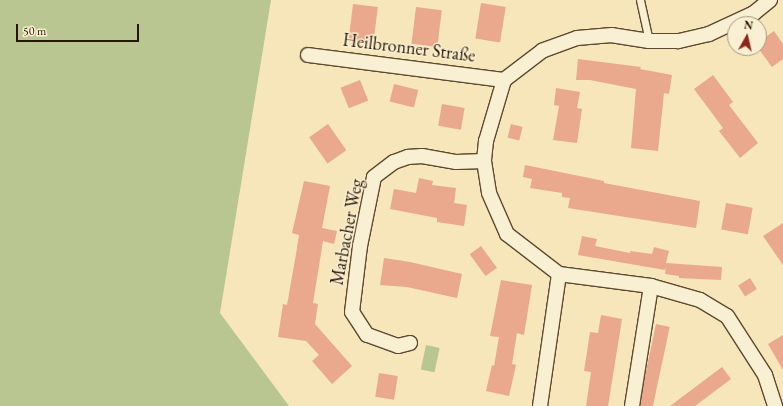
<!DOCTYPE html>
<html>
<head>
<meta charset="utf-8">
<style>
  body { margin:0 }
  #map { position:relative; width:783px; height:406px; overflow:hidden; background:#f6e6b9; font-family:"EB Garamond",serif }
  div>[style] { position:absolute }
  .green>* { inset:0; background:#bac691; transform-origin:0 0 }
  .building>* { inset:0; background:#eaa88c; transform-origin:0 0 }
  .roads { filter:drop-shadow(1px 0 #5c492f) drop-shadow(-1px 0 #5c492f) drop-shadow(0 1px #5c492f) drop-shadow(0 -1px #5c492f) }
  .lane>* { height:7px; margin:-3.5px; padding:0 3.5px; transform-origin:3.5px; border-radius:3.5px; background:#f9efd2 }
  .street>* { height:14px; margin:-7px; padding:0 7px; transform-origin:7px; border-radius:7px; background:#f9efd2 }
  span { translate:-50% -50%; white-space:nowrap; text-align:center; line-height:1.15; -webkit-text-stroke:3px #f9efd2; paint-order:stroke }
  .street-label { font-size:18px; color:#291501 }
  .north { position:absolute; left:727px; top:16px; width:40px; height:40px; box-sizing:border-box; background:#f9efd2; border:1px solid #a6987e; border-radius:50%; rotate:8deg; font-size:11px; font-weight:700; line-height:16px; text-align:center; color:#291501 }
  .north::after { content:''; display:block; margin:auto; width:14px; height:18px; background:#8f2418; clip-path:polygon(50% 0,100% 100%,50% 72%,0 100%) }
  .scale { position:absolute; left:16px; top:24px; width:123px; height:18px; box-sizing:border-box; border:2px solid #291501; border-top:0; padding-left:5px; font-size:12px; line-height:14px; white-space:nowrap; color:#291501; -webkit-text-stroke:3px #f9efd2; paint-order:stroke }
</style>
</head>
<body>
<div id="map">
  <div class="green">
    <i style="clip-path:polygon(0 0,271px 0,220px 313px,289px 406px,0 406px)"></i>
    <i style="left:426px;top:345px;width:14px;height:25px;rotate:12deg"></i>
  </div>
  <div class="building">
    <i style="left:481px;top:3px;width:25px;height:36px;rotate:9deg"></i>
    <i style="left:353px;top:4px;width:25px;height:35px;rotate:7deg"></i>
    <i style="left:416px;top:7px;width:26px;height:37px;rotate:7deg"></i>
    <i style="clip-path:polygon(774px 31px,783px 44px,783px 59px,772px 67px,758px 48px,759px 42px)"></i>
    <i style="clip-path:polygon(578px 59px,641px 67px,640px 69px,672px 75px,669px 94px,664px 93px,658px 151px,631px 148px,636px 89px,590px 80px,576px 80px)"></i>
    <i style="clip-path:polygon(713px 75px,733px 102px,729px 105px,758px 143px,740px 158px,719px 131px,723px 128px,694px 89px)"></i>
    <i style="left:360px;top:80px;width:22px;height:21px;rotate:68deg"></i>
    <i style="left:394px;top:84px;width:25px;height:18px;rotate:14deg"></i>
    <i style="clip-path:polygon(556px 88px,580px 92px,577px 108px,582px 109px,577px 143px,553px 140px,559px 106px,554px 105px)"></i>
    <i style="left:442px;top:104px;width:23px;height:22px;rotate:10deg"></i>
    <i style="left:328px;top:124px;width:32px;height:23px;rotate:55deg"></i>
    <i style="left:511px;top:124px;width:12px;height:14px;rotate:14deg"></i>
    <i style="clip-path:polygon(525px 165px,604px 181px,604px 183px,700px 201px,696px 228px,568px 208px,570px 198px,562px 197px,562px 193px,530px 188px,532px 179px,523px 177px)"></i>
    <i style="clip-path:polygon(419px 178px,433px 181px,432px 185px,456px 188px,454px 203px,467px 205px,464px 226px,437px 222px,437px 218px,390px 209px,394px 189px,416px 193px)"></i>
    <i style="clip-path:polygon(304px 181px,330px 186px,322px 228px,337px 231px,334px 244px,323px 241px,313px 303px,318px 304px,315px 324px,352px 366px,332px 384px,312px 361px,319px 355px,306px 341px,278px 337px,283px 304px,287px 305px,296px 254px,299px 235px,292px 233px)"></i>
    <i style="left:726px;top:203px;width:27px;height:27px;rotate:10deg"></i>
    <i style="clip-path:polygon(783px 223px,783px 265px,763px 236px)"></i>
    <i style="clip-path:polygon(582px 236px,597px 239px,595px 246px,630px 253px,630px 251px,652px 254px,654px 247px,669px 251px,666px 263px,722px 267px,721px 280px,679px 278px,679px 276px,665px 274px,666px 267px,665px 270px,578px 255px)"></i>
    <i style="left:481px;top:246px;width:27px;height:14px;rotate:54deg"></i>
    <i style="clip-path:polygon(384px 258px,410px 262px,462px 274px,457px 298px,407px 287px,380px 285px)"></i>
    <i style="left:750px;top:278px;width:13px;height:14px;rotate:58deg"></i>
    <i style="clip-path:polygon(501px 280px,532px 285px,524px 335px,517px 333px,512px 364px,516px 365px,509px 396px,486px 391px,492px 365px,494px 366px,499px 337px,490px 336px)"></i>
    <i style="clip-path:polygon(601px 315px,622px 319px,608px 406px,586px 406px,591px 372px,584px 371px,587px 352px,590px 332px,598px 333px)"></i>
    <i style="left:656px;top:324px;width:14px;height:83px;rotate:12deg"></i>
    <i style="clip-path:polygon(783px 335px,783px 370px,768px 344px)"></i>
    <i style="clip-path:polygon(722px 367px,731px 379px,695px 406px,670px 406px)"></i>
    <i style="left:379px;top:373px;width:19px;height:24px;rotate:9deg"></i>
  </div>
  <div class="roads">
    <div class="lane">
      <i style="left:640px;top:0;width:42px;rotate:77.6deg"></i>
    </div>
    <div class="street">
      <i style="left:770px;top:0;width:21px;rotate:141deg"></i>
      <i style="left:754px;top:13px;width:50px;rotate:155deg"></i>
      <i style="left:709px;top:34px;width:32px;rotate:167deg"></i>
      <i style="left:678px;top:41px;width:29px;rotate:180deg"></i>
      <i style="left:649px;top:41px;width:37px;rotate:-171deg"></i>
      <i style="left:612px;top:35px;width:35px;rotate:175deg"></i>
      <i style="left:577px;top:38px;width:37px;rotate:160deg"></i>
      <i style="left:542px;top:51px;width:48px;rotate:142.7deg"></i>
      <i style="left:504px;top:80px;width:64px;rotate:106.4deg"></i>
      <i style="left:486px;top:141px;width:20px;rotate:96deg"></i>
      <i style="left:484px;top:161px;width:32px;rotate:81deg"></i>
      <i style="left:489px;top:193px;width:45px;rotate:66.3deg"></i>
      <i style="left:507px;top:234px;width:66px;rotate:37.6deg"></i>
      <i style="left:559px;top:274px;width:93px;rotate:7.4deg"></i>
      <i style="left:651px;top:286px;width:51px;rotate:15.9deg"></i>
      <i style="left:700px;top:300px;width:31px;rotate:31deg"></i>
      <i style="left:727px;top:316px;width:70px;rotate:57.2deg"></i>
      <i style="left:765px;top:375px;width:33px;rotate:72deg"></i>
      <i style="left:308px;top:55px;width:198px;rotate:7.3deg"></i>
      <i style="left:410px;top:343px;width:12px;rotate:166deg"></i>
      <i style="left:398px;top:346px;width:33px;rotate:-160deg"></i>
      <i style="left:367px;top:335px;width:27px;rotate:-123deg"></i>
      <i style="left:352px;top:312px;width:66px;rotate:-83.1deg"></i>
      <i style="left:360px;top:246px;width:70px;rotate:-78.5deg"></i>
      <i style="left:374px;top:177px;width:25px;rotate:-37deg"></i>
      <i style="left:394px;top:162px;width:15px;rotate:-20deg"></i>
      <i style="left:408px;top:157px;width:14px;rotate:-4deg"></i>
      <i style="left:422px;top:156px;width:35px;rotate:10deg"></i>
      <i style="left:456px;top:162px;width:28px;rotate:-2deg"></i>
      <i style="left:540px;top:406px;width:133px;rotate:-81.8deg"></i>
      <i style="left:632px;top:406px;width:121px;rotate:-81deg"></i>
    </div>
  </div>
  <div class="street-label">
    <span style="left:409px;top:48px;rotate:7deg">Heilbronner Straße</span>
    <span style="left:347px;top:232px;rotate:-79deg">Marbacher Weg</span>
  </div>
  <div class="north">N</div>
  <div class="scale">50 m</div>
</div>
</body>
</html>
